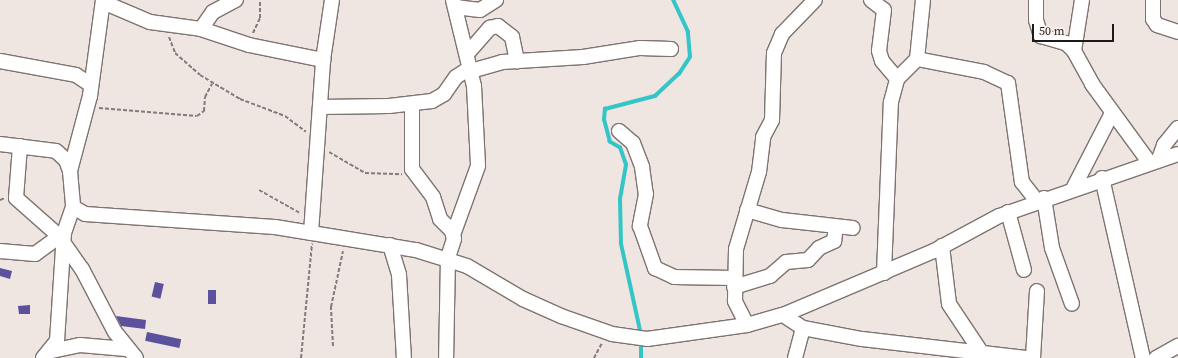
<!DOCTYPE html>
<html>
<head>
<meta charset="utf-8">
<style>
  body { margin:0 }
  #map { position:relative; width:1178px; height:358px; overflow:hidden; background:#efe5e1; font-family:"Source Serif 4",serif }
  div>[style] { position:absolute }
  .stream>* { height:3.5px; margin:-1.75px; padding:0 1.75px; transform-origin:1.75px; border-radius:1.75px; background:#34c6c7 }
  .building>* { inset:0; background:#5c519c; transform-origin:0 0 }
  .path>* { height:2px; margin-top:-1px; transform-origin:0; background:repeating-linear-gradient(90deg,#827b79 0 4px,transparent 0 6px) }
  .roads { filter:drop-shadow(1px 0 #7d7470) drop-shadow(-1px 0 #7d7470) drop-shadow(0 1px #7d7470) drop-shadow(0 -1px #7d7470) }
  .minor>* { height:14px; margin:-7px; padding:0 7px; transform-origin:7px; border-radius:7px; background:#fff }
  span { translate:-50% -50%; white-space:nowrap; text-align:center; line-height:1.15; -webkit-text-stroke:4px #fdf3ef; paint-order:stroke }
  .scale { position:absolute; left:1032px; top:24px; width:82px; height:18px; box-sizing:border-box; border:2px solid #1d1918; border-top:0; padding-left:5px; font-size:12px; line-height:14px; white-space:nowrap; color:#1d1918; -webkit-text-stroke:3px #fdf3ef; paint-order:stroke }
</style>
</head>
<body>
<div id="map">
  <div class="stream">
    <i style="left:641px;top:335px;width:93px;rotate:-102.4deg"></i>
    <i style="left:621px;top:244px;width:45px;rotate:-91.3deg"></i>
    <i style="left:620px;top:199px;width:35px;rotate:-80deg"></i>
    <i style="left:626px;top:165px;width:18px;rotate:-109deg"></i>
    <i style="left:620px;top:148px;width:12px;rotate:-149deg"></i>
    <i style="left:610px;top:142px;width:23px;rotate:-105deg"></i>
    <i style="left:604px;top:120px;width:11px;rotate:-85deg"></i>
    <i style="left:605px;top:109px;width:52px;rotate:-14.6deg"></i>
    <i style="left:655px;top:96px;width:33px;rotate:-43deg"></i>
    <i style="left:679px;top:74px;width:20px;rotate:-57deg"></i>
    <i style="left:690px;top:57px;width:25px;rotate:-95deg"></i>
    <i style="left:688px;top:32px;width:35px;rotate:-115deg"></i>
    <i style="left:641px;top:358px;width:17px;rotate:-90deg"></i>
  </div>
  <div class="building">
    <i style="clip-path:polygon(0 268px,12px 271px,10px 279px,0 276px)"></i>
    <i style="left:155px;top:282px;width:9px;height:15px;rotate:13deg"></i>
    <i style="left:208px;top:290px;width:8px;height:14px"></i>
    <i style="clip-path:polygon(30px 305px,30px 314px,19px 314px,18px 306px)"></i>
    <i style="clip-path:polygon(116px 316px,146px 320px,145px 329px,121px 326px)"></i>
    <i style="left:147px;top:332px;width:35px;height:9px;rotate:12deg"></i>
  </div>
  <div class="path">
    <i style="left:253px;top:33px;width:17px;rotate:-65deg"></i>
    <i style="left:260px;top:18px;width:18px;rotate:-90deg"></i>
    <i style="left:169px;top:37px;width:17px;rotate:69deg"></i>
    <i style="left:175px;top:53px;width:33px;rotate:41deg"></i>
    <i style="left:200px;top:75px;width:47px;rotate:31deg"></i>
    <i style="left:240px;top:99px;width:48px;rotate:20.7deg"></i>
    <i style="left:285px;top:116px;width:26px;rotate:37deg"></i>
    <i style="left:99px;top:108px;width:98px;rotate:4.7deg"></i>
    <i style="left:197px;top:116px;width:9px;rotate:-36deg"></i>
    <i style="left:204px;top:111px;width:14px;rotate:-86deg"></i>
    <i style="left:205px;top:97px;width:15px;rotate:-62deg"></i>
    <i style="left:329px;top:152px;width:42px;rotate:30.3deg"></i>
    <i style="left:365px;top:173px;width:37px;rotate:2deg"></i>
    <i style="left:259px;top:190px;width:47px;rotate:29.3deg"></i>
    <i style="left:0;top:200px;width:5px;rotate:-22deg"></i>
    <i style="left:333px;top:346px;width:39px;rotate:-93deg"></i>
    <i style="left:331px;top:307px;width:57px;rotate:-77.9deg"></i>
    <i style="left:301px;top:358px;width:115px;rotate:-84.5deg"></i>
    <i style="left:594px;top:358px;width:17px;rotate:-62deg"></i>
  </div>
  <div class="roads">
    <div class="minor">
      <i style="left:453px;top:0;width:89px;rotate:76.3deg"></i>
      <i style="left:474px;top:86px;width:80px;rotate:87.1deg"></i>
      <i style="left:478px;top:166px;width:73px;rotate:109.9deg"></i>
      <i style="left:871px;top:0;width:16px;rotate:38deg"></i>
      <i style="left:884px;top:10px;width:41px;rotate:97deg"></i>
      <i style="left:879px;top:51px;width:10px;rotate:73deg"></i>
      <i style="left:882px;top:61px;width:23px;rotate:50deg"></i>
      <i style="left:1036px;top:0;width:20px;rotate:90deg"></i>
      <i style="left:1036px;top:20px;width:17px;rotate:73deg"></i>
      <i style="left:1041px;top:36px;width:26px;rotate:16deg"></i>
      <i style="left:1066px;top:43px;width:11px;rotate:45deg"></i>
      <i style="left:1074px;top:51px;width:38px;rotate:61deg"></i>
      <i style="left:1092px;top:84px;width:97px;rotate:53.8deg"></i>
      <i style="left:1153px;top:0;width:19px;rotate:90deg"></i>
      <i style="left:1153px;top:19px;width:7px;rotate:56deg"></i>
      <i style="left:1157px;top:25px;width:22px;rotate:18deg"></i>
      <i style="left:103px;top:2px;width:51px;rotate:23.1deg"></i>
      <i style="left:150px;top:22px;width:51px;rotate:7.8deg"></i>
      <i style="left:201px;top:29px;width:51px;rotate:18.4deg"></i>
      <i style="left:249px;top:45px;width:76px;rotate:11.5deg"></i>
      <i style="left:455px;top:7px;width:25px;rotate:7deg"></i>
      <i style="left:480px;top:10px;width:19px;rotate:-32deg"></i>
      <i style="left:201px;top:29px;width:21px;rotate:-55deg"></i>
      <i style="left:213px;top:12px;width:26px;rotate:-28deg"></i>
      <i style="left:1074px;top:51px;width:52px;rotate:-81.1deg"></i>
      <i style="left:467px;top:54px;width:35px;rotate:-49deg"></i>
      <i style="left:490px;top:28px;width:8px;rotate:-14deg"></i>
      <i style="left:498px;top:26px;width:18px;rotate:38deg"></i>
      <i style="left:512px;top:37px;width:25px;rotate:78deg"></i>
      <i style="left:917px;top:59px;width:68px;rotate:11deg"></i>
      <i style="left:984px;top:72px;width:26px;rotate:25deg"></i>
      <i style="left:1008px;top:83px;width:100px;rotate:82deg"></i>
      <i style="left:1022px;top:182px;width:24px;rotate:52deg"></i>
      <i style="left:0;top:61px;width:77px;rotate:10.4deg"></i>
      <i style="left:76px;top:75px;width:18px;rotate:34deg"></i>
      <i style="left:471px;top:71px;width:32px;rotate:-16deg"></i>
      <i style="left:502px;top:62px;width:81px;rotate:-3.5deg"></i>
      <i style="left:583px;top:57px;width:58px;rotate:-9deg"></i>
      <i style="left:640px;top:48px;width:31px;rotate:2deg"></i>
      <i style="left:412px;top:104px;width:65px;rotate:90deg"></i>
      <i style="left:412px;top:169px;width:35px;rotate:53deg"></i>
      <i style="left:433px;top:197px;width:23px;rotate:72deg"></i>
      <i style="left:440px;top:219px;width:17px;rotate:45deg"></i>
      <i style="left:452px;top:231px;width:8px;rotate:76deg"></i>
      <i style="left:454px;top:239px;width:20px;rotate:108deg"></i>
      <i style="left:448px;top:258px;width:100px;rotate:91.1deg"></i>
      <i style="left:320px;top:107px;width:69px;rotate:-0.8deg"></i>
      <i style="left:389px;top:106px;width:43px;rotate:-6.6deg"></i>
      <i style="left:432px;top:101px;width:14px;rotate:-30deg"></i>
      <i style="left:444px;top:94px;width:21px;rotate:-55deg"></i>
      <i style="left:456px;top:77px;width:17px;rotate:-33deg"></i>
      <i style="left:619px;top:131px;width:18px;rotate:41deg"></i>
      <i style="left:633px;top:143px;width:26px;rotate:69deg"></i>
      <i style="left:642px;top:167px;width:27px;rotate:82deg"></i>
      <i style="left:646px;top:194px;width:33px;rotate:101deg"></i>
      <i style="left:640px;top:226px;width:45px;rotate:70.3deg"></i>
      <i style="left:655px;top:268px;width:21px;rotate:25deg"></i>
      <i style="left:674px;top:277px;width:60px;rotate:1deg"></i>
      <i style="left:0;top:144px;width:56px;rotate:7.1deg"></i>
      <i style="left:56px;top:151px;width:13px;rotate:42deg"></i>
      <i style="left:66px;top:160px;width:12px;rotate:70deg"></i>
      <i style="left:70px;top:171px;width:36px;rotate:85deg"></i>
      <i style="left:73px;top:207px;width:14px;rotate:30deg"></i>
      <i style="left:85px;top:214px;width:190px;rotate:3.9deg"></i>
      <i style="left:275px;top:227px;width:143px;rotate:9.3deg"></i>
      <i style="left:416px;top:250px;width:53px;rotate:17.4deg"></i>
      <i style="left:467px;top:266px;width:65px;rotate:30.5deg"></i>
      <i style="left:523px;top:299px;width:42px;rotate:24.1deg"></i>
      <i style="left:561px;top:316px;width:54px;rotate:19.4deg"></i>
      <i style="left:612px;top:334px;width:35px;rotate:8deg"></i>
      <i style="left:647px;top:339px;width:101px;rotate:-8deg"></i>
      <i style="left:747px;top:325px;width:37px;rotate:-16deg"></i>
      <i style="left:783px;top:315px;width:164px;rotate:-23deg"></i>
      <i style="left:934px;top:251px;width:74px;rotate:-28.3deg"></i>
      <i style="left:999px;top:216px;width:189px;rotate:-19.1deg"></i>
      <i style="left:20px;top:146px;width:52px;rotate:94.4deg"></i>
      <i style="left:16px;top:198px;width:57px;rotate:41.5deg"></i>
      <i style="left:1159px;top:159px;width:15px;rotate:-70deg"></i>
      <i style="left:1164px;top:145px;width:22px;rotate:-51deg"></i>
      <i style="left:70px;top:171px;width:78px;rotate:-75.1deg"></i>
      <i style="left:90px;top:96px;width:97px;rotate:-82.3deg"></i>
      <i style="left:1102px;top:178px;width:185px;rotate:77.2deg"></i>
      <i style="left:1074px;top:187px;width:83px;rotate:-62.8deg"></i>
      <i style="left:1044px;top:198px;width:51px;rotate:80.9deg"></i>
      <i style="left:1052px;top:248px;width:59px;rotate:70.3deg"></i>
      <i style="left:747px;top:210px;width:36px;rotate:16deg"></i>
      <i style="left:782px;top:220px;width:71px;rotate:6.4deg"></i>
      <i style="left:1008px;top:212px;width:60px;rotate:74.6deg"></i>
      <i style="left:311px;top:233px;width:173px;rotate:-86deg"></i>
      <i style="left:323px;top:60px;width:61px;rotate:-81.5deg"></i>
      <i style="left:65px;top:245px;width:29px;rotate:55deg"></i>
      <i style="left:82px;top:269px;width:71px;rotate:62.4deg"></i>
      <i style="left:115px;top:332px;width:33px;rotate:51deg"></i>
      <i style="left:390px;top:245px;width:31px;rotate:73deg"></i>
      <i style="left:399px;top:275px;width:83px;rotate:86.6deg"></i>
      <i style="left:942px;top:246px;width:58px;rotate:83.1deg"></i>
      <i style="left:949px;top:304px;width:61px;rotate:56.3deg"></i>
      <i style="left:0;top:251px;width:35px;rotate:5deg"></i>
      <i style="left:35px;top:254px;width:36px;rotate:-36deg"></i>
      <i style="left:884px;top:273px;width:171px;rotate:-87.7deg"></i>
      <i style="left:891px;top:102px;width:24px;rotate:-75deg"></i>
      <i style="left:897px;top:79px;width:28px;rotate:-45deg"></i>
      <i style="left:917px;top:59px;width:59px;rotate:-84.2deg"></i>
      <i style="left:734px;top:287px;width:38px;rotate:-17deg"></i>
      <i style="left:770px;top:276px;width:21px;rotate:-41deg"></i>
      <i style="left:786px;top:262px;width:22px;rotate:-5deg"></i>
      <i style="left:808px;top:260px;width:16px;rotate:-47deg"></i>
      <i style="left:819px;top:248px;width:17px;rotate:-25deg"></i>
      <i style="left:834px;top:241px;width:14px;rotate:-82deg"></i>
      <i style="left:783px;top:315px;width:24px;rotate:33deg"></i>
      <i style="left:803px;top:328px;width:60px;rotate:10.6deg"></i>
      <i style="left:862px;top:339px;width:165px;rotate:6.6deg"></i>
      <i style="left:747px;top:325px;width:27px;rotate:-117deg"></i>
      <i style="left:735px;top:301px;width:52px;rotate:-88.9deg"></i>
      <i style="left:736px;top:249px;width:80px;rotate:-73.4deg"></i>
      <i style="left:759px;top:172px;width:35px;rotate:-83deg"></i>
      <i style="left:763px;top:137px;width:19px;rotate:-62deg"></i>
      <i style="left:772px;top:120px;width:67px;rotate:-88.3deg"></i>
      <i style="left:774px;top:53px;width:21px;rotate:-67deg"></i>
      <i style="left:782px;top:34px;width:47px;rotate:-45.9deg"></i>
      <i style="left:52px;top:351px;width:29px;rotate:-12deg"></i>
      <i style="left:80px;top:345px;width:46px;rotate:5deg"></i>
      <i style="left:43px;top:358px;width:22px;rotate:-51deg"></i>
      <i style="left:57px;top:341px;width:108px;rotate:-86.3deg"></i>
      <i style="left:64px;top:233px;width:28px;rotate:-71deg"></i>
      <i style="left:795px;top:358px;width:31px;rotate:-75deg"></i>
      <i style="left:1033px;top:358px;width:67px;rotate:-86.6deg"></i>
      <i style="left:1156px;top:358px;width:25px;rotate:-29deg"></i>
    </div>
  </div>
  <div class="scale">50 m</div>
</div>
</body>
</html>
